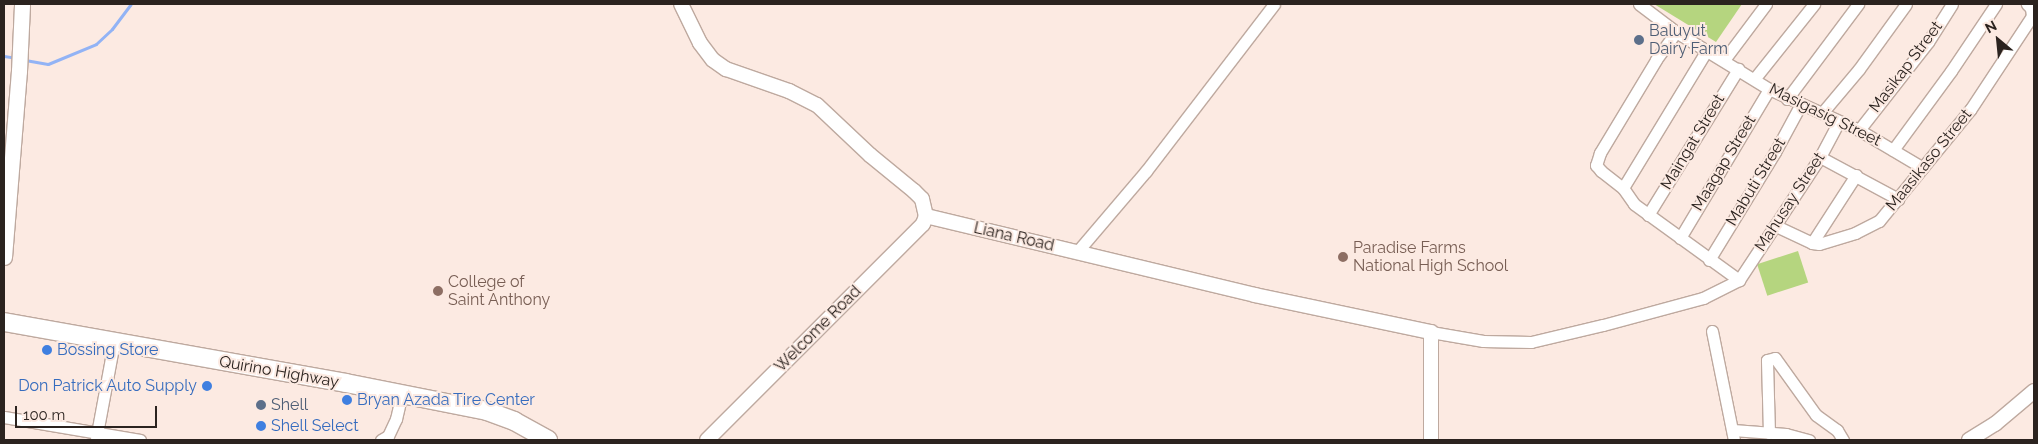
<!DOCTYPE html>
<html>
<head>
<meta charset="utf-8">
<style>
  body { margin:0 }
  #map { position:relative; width:2038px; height:444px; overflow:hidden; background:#fceae2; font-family:Raleway,sans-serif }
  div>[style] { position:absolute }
  .green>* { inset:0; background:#b5d57f; transform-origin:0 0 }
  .stream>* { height:3px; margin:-1.5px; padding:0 1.5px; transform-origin:1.5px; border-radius:1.5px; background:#92b3f5 }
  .roads { filter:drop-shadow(1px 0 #bea99f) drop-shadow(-1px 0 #bea99f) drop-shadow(0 1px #bea99f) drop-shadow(0 -1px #bea99f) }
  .minor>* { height:11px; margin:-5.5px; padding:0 5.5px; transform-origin:5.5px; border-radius:5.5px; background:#fff }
  .tertiary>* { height:14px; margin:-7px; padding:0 7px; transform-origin:7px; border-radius:7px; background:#fff }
  .secondary>* { height:15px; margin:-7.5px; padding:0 7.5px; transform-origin:7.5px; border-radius:7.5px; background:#fff }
  .primary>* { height:18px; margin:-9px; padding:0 9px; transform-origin:9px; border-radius:9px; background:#fff }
  .dots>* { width:14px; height:14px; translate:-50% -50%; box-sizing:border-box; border:2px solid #fceae2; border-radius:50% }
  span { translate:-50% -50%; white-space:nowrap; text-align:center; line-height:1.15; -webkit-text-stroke:4px #fceae2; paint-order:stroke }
  .service-label { font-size:16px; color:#4e5e75 }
  .left { translate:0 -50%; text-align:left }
  .street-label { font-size:16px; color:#2b231f }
  .education-label { font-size:16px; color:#785e54 }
  .shop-label { font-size:16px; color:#366cbe }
  .right { translate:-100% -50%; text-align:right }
  .frame { position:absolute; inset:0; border:5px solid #2b231f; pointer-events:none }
  .north { position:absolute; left:1973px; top:15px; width:50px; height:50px; -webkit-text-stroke:4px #fceae2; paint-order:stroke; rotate:332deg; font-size:14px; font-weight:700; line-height:20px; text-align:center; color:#2b231f }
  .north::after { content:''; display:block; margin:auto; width:18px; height:22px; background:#2b231f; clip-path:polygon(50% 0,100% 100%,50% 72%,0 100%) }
  .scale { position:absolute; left:15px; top:406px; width:142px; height:22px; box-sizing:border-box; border:2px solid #2b231f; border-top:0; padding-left:6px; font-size:15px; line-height:18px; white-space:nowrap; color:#2b231f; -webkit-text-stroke:4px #fceae2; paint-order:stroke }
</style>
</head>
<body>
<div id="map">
  <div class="green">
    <i style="clip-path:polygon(1654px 4px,1742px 4px,1716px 42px)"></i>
    <i style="left:1798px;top:251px;width:33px;height:43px;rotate:72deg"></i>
  </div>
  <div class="stream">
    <i style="left:4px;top:56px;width:12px;rotate:9deg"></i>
    <i style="left:25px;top:60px;width:23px;rotate:10deg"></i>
    <i style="left:48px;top:64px;width:52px;rotate:-22.6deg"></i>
    <i style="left:96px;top:44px;width:22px;rotate:-43deg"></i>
    <i style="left:112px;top:29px;width:31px;rotate:-53deg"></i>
  </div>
  <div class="roads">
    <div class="minor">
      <i style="left:1639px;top:4px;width:46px;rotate:37.1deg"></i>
      <i style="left:1676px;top:32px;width:109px;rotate:31.5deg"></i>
      <i style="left:1769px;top:89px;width:99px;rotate:24.5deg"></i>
      <i style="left:1859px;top:130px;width:74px;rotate:30.7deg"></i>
      <i style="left:1676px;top:32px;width:34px;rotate:126deg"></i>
      <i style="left:1656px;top:60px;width:109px;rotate:121.1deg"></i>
      <i style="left:1600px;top:153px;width:13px;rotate:108deg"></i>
      <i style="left:1596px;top:165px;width:8px;rotate:50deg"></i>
      <i style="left:1601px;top:171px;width:28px;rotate:38deg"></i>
      <i style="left:1623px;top:188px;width:19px;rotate:55deg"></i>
      <i style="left:1634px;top:204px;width:130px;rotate:35.9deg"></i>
      <i style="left:1724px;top:60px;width:70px;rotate:-53.1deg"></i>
      <i style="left:1755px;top:78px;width:95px;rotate:-51.4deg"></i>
      <i style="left:1787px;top:99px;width:119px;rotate:-53.2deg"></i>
      <i style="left:1822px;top:113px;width:57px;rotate:-49.9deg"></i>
      <i style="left:1859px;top:69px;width:80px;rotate:-54.1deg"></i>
      <i style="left:1859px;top:130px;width:112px;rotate:-51.9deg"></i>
      <i style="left:1928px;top:42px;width:45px;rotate:-57.7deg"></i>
      <i style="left:1893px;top:150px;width:98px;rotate:-53.7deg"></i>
      <i style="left:1951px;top:71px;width:81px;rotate:-56.1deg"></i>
      <i style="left:1820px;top:157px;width:89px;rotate:28.3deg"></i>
      <i style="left:1623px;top:188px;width:162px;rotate:-58.7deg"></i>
      <i style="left:1648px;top:215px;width:172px;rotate:-58.3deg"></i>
      <i style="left:1776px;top:226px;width:40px;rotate:25deg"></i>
      <i style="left:1812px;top:243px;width:7px;rotate:8deg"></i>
      <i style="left:1819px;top:244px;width:38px;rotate:-17deg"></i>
      <i style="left:1855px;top:233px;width:27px;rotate:-27deg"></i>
      <i style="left:1879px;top:221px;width:144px;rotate:-50.7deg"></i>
      <i style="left:1970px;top:110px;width:113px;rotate:-56.6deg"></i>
      <i style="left:2032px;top:16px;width:8px;rotate:-97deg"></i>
      <i style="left:2031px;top:8px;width:6px;rotate:-135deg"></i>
      <i style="left:1680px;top:238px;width:174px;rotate:-59.1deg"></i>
      <i style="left:1812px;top:243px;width:81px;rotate:-57.1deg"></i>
      <i style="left:1077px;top:252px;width:106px;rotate:-49.6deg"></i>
      <i style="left:1146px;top:171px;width:210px;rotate:-52.5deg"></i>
      <i style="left:1709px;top:260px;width:127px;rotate:-58.6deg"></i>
      <i style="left:1775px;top:152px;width:55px;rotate:-61.6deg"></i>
      <i style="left:1739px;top:280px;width:147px;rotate:-56.6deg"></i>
      <i style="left:1820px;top:157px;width:40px;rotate:-62deg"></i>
      <i style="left:1712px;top:331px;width:111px;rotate:78.6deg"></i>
      <i style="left:1431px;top:332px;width:53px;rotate:9.8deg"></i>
      <i style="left:1483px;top:341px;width:48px;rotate:1.2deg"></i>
      <i style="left:1531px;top:342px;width:74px;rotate:-13.3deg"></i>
      <i style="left:1603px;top:325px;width:104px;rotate:-15.1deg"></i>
      <i style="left:1703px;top:298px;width:40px;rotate:-26.6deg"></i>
      <i style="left:4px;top:417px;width:138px;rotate:9.6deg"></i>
      <i style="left:1733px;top:430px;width:53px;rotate:4.3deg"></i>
      <i style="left:1786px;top:434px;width:24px;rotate:15deg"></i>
      <i style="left:1769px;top:433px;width:73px;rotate:-91.6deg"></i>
      <i style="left:1767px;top:360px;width:8px;rotate:-14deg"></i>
      <i style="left:1775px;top:358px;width:70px;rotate:54.3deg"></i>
      <i style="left:1816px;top:415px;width:26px;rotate:36deg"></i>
      <i style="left:1837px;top:430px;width:12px;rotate:59deg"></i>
      <i style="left:96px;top:439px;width:99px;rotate:-79.5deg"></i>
      <i style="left:381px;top:440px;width:8px;rotate:-30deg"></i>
      <i style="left:388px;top:436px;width:19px;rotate:-65deg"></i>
      <i style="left:396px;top:419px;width:26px;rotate:-77deg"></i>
    </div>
    <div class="tertiary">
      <i style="left:681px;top:4px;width:43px;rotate:64deg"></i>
      <i style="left:700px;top:43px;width:21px;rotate:53deg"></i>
      <i style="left:713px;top:60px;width:16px;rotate:35deg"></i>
      <i style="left:726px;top:69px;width:67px;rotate:19.2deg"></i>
      <i style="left:789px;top:91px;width:31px;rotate:27deg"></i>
      <i style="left:817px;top:105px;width:73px;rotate:43.3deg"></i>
      <i style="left:870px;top:155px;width:57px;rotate:39.3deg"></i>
      <i style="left:914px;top:191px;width:11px;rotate:45deg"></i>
      <i style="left:922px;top:199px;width:17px;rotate:77deg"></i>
      <i style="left:926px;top:216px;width:338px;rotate:13.5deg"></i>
      <i style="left:1255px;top:295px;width:180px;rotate:11.9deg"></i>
      <i style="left:1431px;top:332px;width:108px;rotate:90deg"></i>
      <i style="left:707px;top:440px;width:305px;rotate:-45deg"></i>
      <i style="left:923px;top:224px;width:9px;rotate:-69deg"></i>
      <i style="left:1969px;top:440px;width:31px;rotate:-32deg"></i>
      <i style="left:1995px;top:424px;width:51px;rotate:-40.2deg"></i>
    </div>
    <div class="secondary">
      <i style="left:4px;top:257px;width:187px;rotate:-85.4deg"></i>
      <i style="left:19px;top:71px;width:67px;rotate:-87.4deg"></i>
    </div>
    <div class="primary">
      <i style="left:4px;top:322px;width:347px;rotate:10.1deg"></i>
      <i style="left:346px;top:383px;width:144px;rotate:11.2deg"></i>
      <i style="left:487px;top:411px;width:29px;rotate:20deg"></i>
      <i style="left:514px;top:421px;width:39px;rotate:29deg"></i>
    </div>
  </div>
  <div class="dots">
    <i style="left:1639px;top:40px;background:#5c6f8a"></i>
    <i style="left:1343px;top:257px;background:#8d6e63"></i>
    <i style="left:438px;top:291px;background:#8d6e63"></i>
    <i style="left:47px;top:350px;background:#3f7fe0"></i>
    <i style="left:207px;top:386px;background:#3f7fe0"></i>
    <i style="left:347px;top:400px;background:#3f7fe0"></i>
    <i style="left:261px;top:405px;background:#5c6f8a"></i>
    <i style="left:261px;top:426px;background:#3f7fe0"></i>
  </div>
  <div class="service-label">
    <span class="left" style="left:1649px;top:40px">Baluyut<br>Dairy Farm</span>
    <span class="left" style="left:271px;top:405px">Shell</span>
  </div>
  <div class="street-label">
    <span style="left:1906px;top:67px;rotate:-53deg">Masikap Street</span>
    <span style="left:1825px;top:115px;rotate:26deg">Masigasig Street</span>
    <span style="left:1693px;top:142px;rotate:-59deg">Maingat Street</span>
    <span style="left:1929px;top:160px;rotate:-51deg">Maasikaso Street</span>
    <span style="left:1724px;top:163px;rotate:-59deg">Maagap Street</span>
    <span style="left:1756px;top:182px;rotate:-59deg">Mabuti Street</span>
    <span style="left:1790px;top:202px;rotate:-57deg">Mahusay Street</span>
    <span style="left:1014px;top:237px;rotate:13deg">Liana Road</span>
    <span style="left:818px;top:329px;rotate:-45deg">Welcome Road</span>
    <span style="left:279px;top:372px;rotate:10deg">Quirino Highway</span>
  </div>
  <div class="education-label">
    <span class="left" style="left:1353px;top:257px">Paradise Farms<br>National High School</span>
    <span class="left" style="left:448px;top:291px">College of<br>Saint Anthony</span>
  </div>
  <div class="shop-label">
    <span class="left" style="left:57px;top:350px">Bossing Store</span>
    <span class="right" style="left:197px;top:386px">Don Patrick Auto Supply</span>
    <span class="left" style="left:357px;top:400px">Bryan Azada Tire Center</span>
    <span class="left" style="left:271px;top:426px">Shell Select</span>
  </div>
  <div class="frame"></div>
  <div class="north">N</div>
  <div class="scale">100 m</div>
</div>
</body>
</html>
